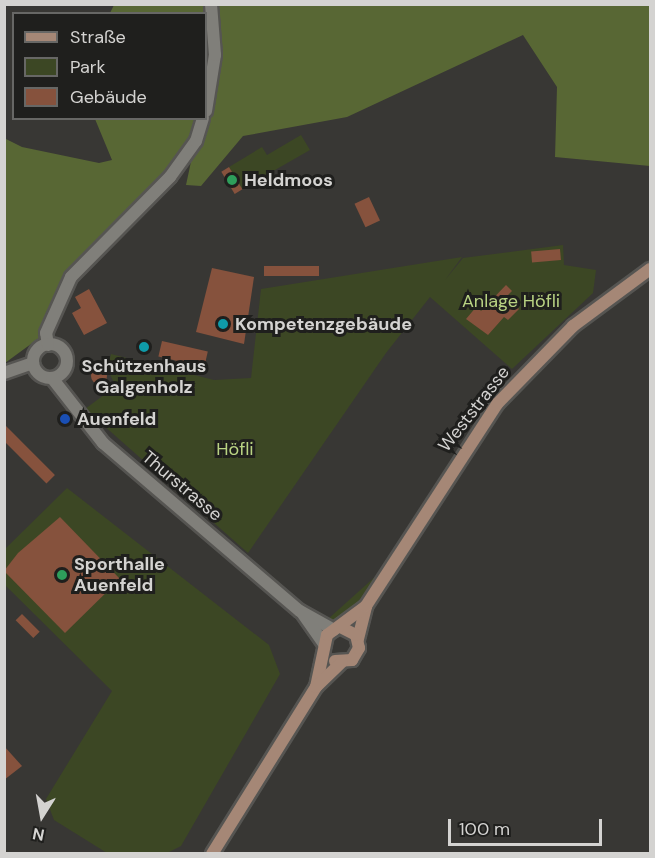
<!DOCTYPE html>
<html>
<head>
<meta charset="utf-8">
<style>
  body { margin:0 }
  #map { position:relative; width:655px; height:858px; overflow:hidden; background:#383734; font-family:"DM Sans",sans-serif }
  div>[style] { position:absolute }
  .green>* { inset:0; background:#3c4724 }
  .forest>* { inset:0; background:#586734 }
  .building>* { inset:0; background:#86523d; transform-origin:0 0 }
  .round { border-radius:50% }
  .roads { filter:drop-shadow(2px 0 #565552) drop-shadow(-2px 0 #565552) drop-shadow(0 2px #565552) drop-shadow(0 -2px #565552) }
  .minor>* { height:12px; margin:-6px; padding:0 6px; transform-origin:6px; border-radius:6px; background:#807f7a }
  .tertiary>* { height:12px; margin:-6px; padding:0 6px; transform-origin:6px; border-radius:6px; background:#807f7a }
  .tertiary>.ring { margin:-6px; padding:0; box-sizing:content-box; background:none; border:12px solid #807f7a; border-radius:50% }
  .secondary>* { height:12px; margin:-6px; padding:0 6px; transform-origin:6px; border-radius:6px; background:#a58776 }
  .dots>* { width:16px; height:16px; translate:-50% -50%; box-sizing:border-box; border:3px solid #1f1f1d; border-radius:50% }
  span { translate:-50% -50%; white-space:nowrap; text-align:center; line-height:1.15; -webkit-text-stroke:6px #1f1f1d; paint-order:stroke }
  .poi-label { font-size:18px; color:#d4d3d1; font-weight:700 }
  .left { translate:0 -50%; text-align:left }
  .park-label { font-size:18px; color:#b9d383 }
  .street-label { font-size:18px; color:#d4d3d1 }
  .frame { position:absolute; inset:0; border:6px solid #d4d3d1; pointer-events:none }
  .legend { position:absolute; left:12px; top:12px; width:195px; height:108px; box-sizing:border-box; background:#1f1f1d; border:2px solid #676765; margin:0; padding:8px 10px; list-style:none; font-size:18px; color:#d4d3d1 }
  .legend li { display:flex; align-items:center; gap:12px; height:30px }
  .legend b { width:30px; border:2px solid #676765 }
  .north { position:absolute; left:12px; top:786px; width:60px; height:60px; -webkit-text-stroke:4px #1f1f1d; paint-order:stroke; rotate:191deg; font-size:16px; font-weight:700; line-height:24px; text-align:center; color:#d4d3d1 }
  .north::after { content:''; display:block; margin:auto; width:21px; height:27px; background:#d4d3d1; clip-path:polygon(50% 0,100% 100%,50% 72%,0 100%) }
  .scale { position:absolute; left:448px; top:819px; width:154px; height:27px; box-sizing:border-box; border:3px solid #d4d3d1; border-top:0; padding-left:8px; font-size:18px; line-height:21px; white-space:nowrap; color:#d4d3d1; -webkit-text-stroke:4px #1f1f1d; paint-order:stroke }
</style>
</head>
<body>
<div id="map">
  <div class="green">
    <i style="clip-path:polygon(301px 135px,310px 150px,242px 189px,229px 167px,262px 147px,267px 155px)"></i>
    <i style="clip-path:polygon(563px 245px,564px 265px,596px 270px,593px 293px,512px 369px,430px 297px,386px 353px,248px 553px,85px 409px,116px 386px,107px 369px,111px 354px,214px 380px,251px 378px,261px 289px,462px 257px,445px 280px,463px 258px)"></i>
    <i style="clip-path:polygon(67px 488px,269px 645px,280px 674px,181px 846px,165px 854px,107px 853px,54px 820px,46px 799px,112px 691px,5px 585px,5px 549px)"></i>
    <i style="clip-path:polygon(377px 575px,351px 612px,337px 621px,328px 619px)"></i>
  </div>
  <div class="forest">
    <i style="clip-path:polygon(114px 5px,650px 5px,650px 166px,555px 157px,557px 87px,523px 35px,347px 117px,243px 136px,201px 186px,186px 185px,195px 143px,170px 177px,91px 252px,46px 333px,5px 363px,4px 138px,22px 147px,99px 163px,112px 160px,95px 119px,206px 118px,206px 14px,110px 13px)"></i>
  </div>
  <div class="building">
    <i style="left:229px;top:167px;width:26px;height:9px;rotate:59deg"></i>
    <i style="left:369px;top:197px;width:26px;height:16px;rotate:65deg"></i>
    <i style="left:560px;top:249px;width:11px;height:29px;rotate:85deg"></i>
    <i style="left:319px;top:266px;width:10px;height:55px;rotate:90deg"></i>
    <i style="clip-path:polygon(212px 268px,254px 277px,244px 344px,196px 332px)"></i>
    <i style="clip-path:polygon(506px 285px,512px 291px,507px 296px,519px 309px,508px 320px,504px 317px,488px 335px,466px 319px,477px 306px,481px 311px)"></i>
    <i style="clip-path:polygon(89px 289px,107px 323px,84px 335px,72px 313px,81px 308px,75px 297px)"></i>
    <i style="left:162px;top:341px;width:47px;height:16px;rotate:13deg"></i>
    <i class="round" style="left:91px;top:368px;width:16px;height:16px"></i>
    <i style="left:4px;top:424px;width:72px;height:12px;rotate:45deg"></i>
    <i style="clip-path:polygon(60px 517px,120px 579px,65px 633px,4px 571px,18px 553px)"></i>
    <i style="left:22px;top:614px;width:25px;height:9px;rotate:45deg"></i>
    <i style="clip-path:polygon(4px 746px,22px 766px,4px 780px)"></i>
  </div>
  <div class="roads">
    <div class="minor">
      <i style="left:4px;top:373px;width:31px;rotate:-19deg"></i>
    </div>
    <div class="tertiary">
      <i style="left:206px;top:111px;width:57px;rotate:-80.9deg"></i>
      <i style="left:215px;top:55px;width:51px;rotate:-94.5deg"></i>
      <i class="ring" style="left:33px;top:344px;width:22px;height:22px"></i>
      <i style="left:48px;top:345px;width:12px;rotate:-99deg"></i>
      <i style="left:46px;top:333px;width:61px;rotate:-65.9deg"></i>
      <i style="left:71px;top:277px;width:141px;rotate:-45.3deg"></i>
      <i style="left:170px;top:177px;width:44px;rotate:-54.2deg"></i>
      <i style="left:196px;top:141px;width:24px;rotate:-73deg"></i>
      <i style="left:52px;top:378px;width:83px;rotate:51.9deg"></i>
      <i style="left:103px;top:443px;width:259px;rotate:40.5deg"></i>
      <i style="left:300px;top:611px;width:39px;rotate:29deg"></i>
      <i style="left:303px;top:614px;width:37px;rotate:55deg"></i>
    </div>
    <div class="secondary">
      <i style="left:358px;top:639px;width:34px;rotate:-76deg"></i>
      <i style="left:335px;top:661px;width:17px;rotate:-3deg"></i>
      <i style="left:352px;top:660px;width:14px;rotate:-60deg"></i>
      <i style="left:359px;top:648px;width:13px;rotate:-103deg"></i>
      <i style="left:356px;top:635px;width:16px;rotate:-153deg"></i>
      <i style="left:316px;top:687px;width:53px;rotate:-78.1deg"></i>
      <i style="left:327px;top:635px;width:49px;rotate:-36.6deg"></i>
      <i style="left:366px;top:606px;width:241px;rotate:-57deg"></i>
      <i style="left:497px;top:404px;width:109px;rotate:-45.7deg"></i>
      <i style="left:573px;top:326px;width:96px;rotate:-36.5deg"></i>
      <i style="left:212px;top:854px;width:197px;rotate:-58.1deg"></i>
      <i style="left:316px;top:687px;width:36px;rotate:-44deg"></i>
    </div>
  </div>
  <div class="dots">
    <i style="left:232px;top:180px;background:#2e9e5b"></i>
    <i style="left:223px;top:324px;background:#0f9aa8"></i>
    <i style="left:144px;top:347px;background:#0f9aa8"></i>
    <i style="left:65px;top:419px;background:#1a4fb4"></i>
    <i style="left:62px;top:575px;background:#2e9e5b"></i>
  </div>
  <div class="poi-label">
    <span class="left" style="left:244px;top:180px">Heldmoos</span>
    <span class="left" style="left:235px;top:324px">Kompetenzgebäude</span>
    <span style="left:144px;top:377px">Schützenhaus<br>Galgenholz</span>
    <span class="left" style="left:77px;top:419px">Auenfeld</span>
    <span class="left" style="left:74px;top:575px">Sporthalle<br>Auenfeld</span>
  </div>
  <div class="park-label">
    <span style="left:511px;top:301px">Anlage Höfli</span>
    <span style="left:235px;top:449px">Höfli</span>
  </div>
  <div class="street-label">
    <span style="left:474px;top:409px;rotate:-52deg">Weststrasse</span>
    <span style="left:182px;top:486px;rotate:40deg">Thurstrasse</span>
  </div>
  <div class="frame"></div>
  <ul class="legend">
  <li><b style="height:8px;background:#a58776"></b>Straße</li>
  <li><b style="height:16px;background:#3c4724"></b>Park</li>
  <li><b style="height:16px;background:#86523d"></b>Gebäude</li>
  </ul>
  <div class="north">N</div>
  <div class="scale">100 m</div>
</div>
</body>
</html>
